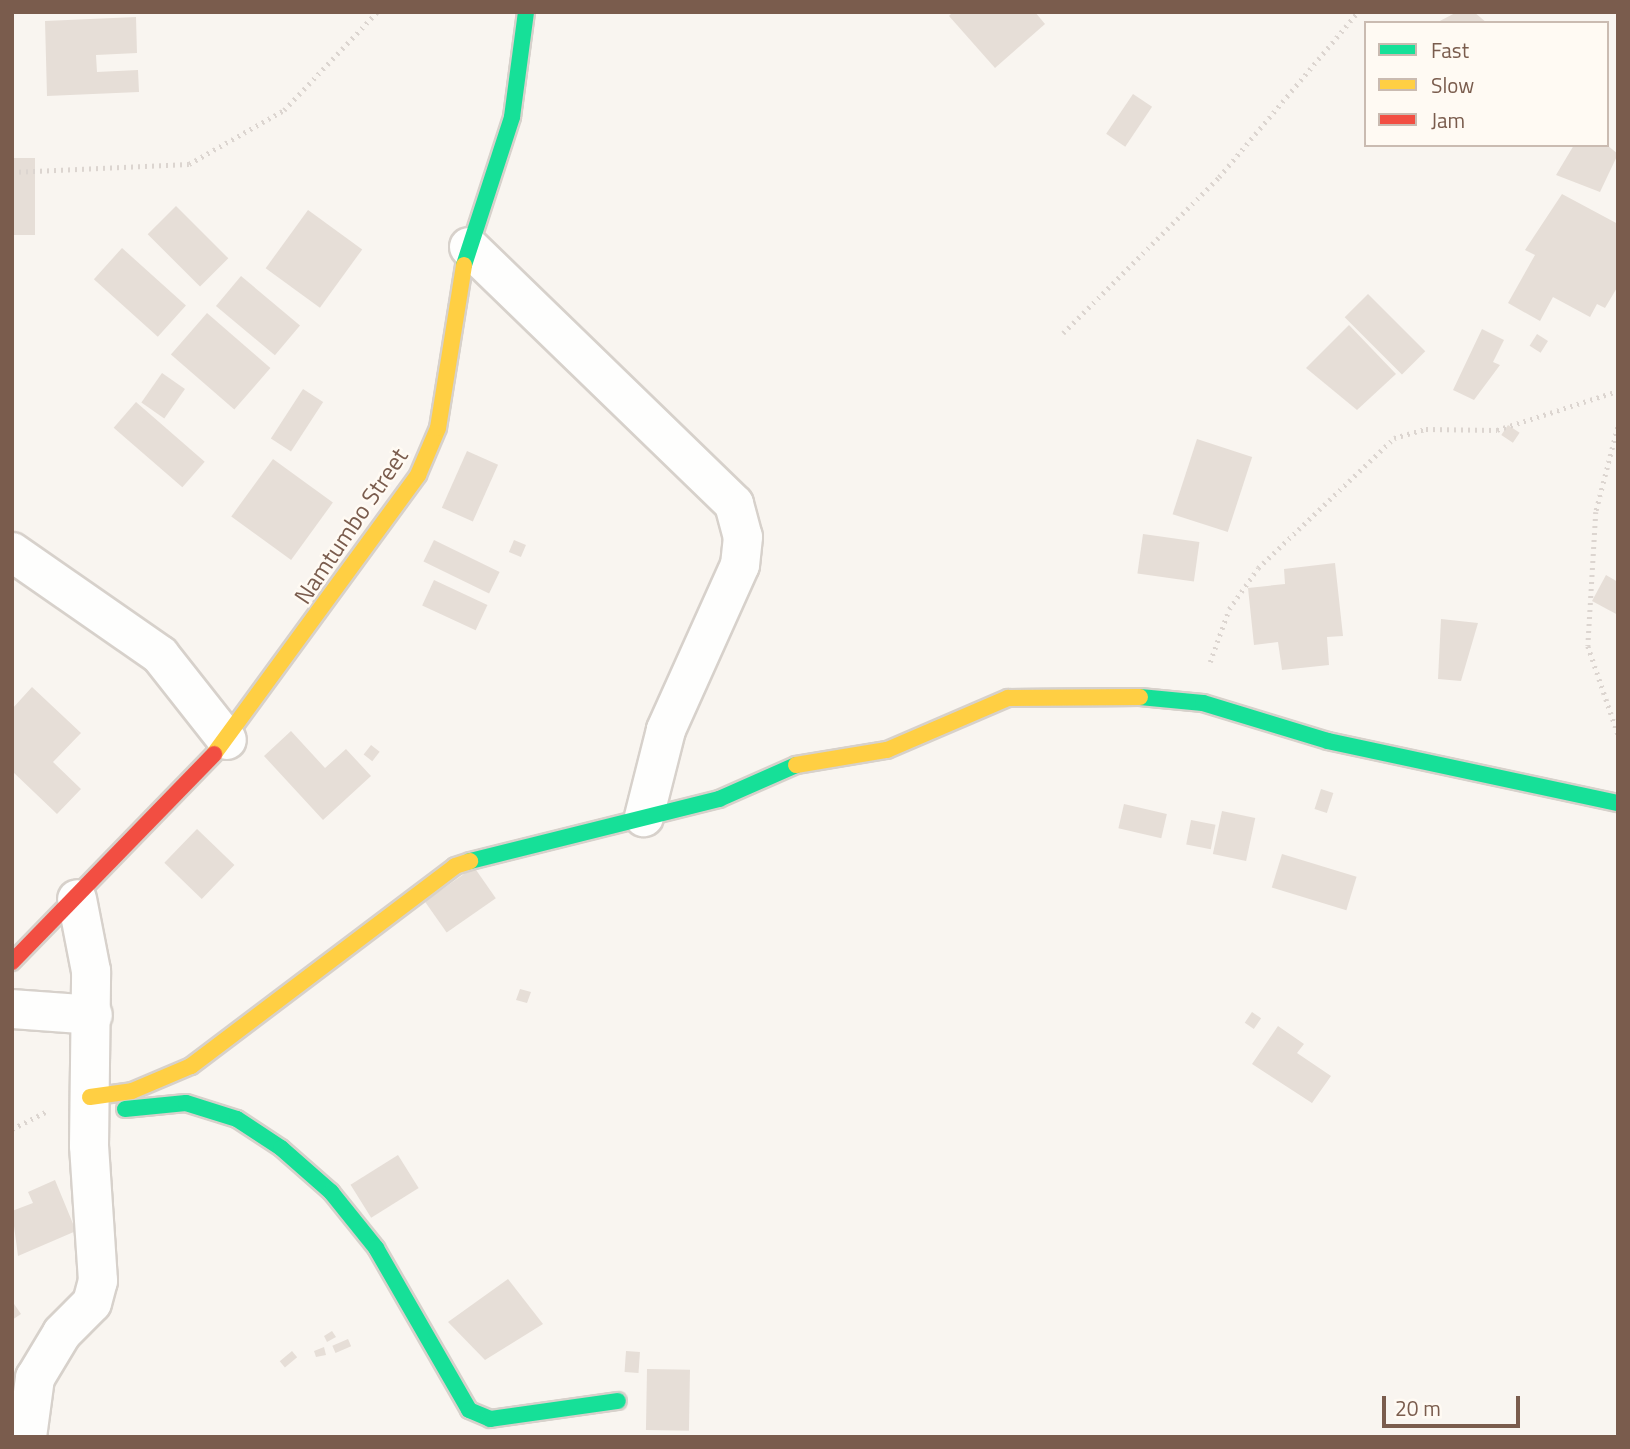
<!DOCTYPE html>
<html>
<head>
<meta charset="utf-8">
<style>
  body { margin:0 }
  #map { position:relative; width:1630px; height:1449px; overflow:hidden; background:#f9f5f0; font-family:"Titillium Web",sans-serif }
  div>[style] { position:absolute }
  .building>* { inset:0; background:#e6ded7; transform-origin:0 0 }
  .path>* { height:4.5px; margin-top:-2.25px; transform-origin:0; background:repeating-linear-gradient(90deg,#dcd5d0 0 2px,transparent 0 7px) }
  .roads { filter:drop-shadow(2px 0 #d7d1cb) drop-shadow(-2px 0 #d7d1cb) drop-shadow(0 2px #d7d1cb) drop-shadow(0 -2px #d7d1cb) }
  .street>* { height:38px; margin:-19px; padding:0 19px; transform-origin:19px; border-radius:19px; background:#fefefd }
  .fast>* { height:16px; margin:-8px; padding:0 8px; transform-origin:8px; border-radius:8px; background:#16e098 }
  .slow>* { height:16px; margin:-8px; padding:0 8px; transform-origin:8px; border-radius:8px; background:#ffcf43 }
  .jam>* { height:16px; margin:-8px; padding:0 8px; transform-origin:8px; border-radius:8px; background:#f24e42 }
  span { translate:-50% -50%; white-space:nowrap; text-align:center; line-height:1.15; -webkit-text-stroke:5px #fffaf3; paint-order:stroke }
  .street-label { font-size:24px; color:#7a5c4d }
  .frame { position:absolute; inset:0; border:14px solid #7a5c4d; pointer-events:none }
  .legend { position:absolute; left:1364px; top:21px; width:245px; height:126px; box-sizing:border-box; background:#fffaf3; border:2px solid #cabbb1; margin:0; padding:9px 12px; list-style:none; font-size:21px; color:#7a5c4d }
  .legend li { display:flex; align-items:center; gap:14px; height:35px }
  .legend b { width:35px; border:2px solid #cabbb1 }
  .scale { position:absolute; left:1382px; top:1396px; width:138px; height:32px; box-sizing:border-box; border:4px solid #7a5c4d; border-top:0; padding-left:9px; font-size:21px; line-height:24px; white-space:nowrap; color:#7a5c4d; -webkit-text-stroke:5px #fffaf3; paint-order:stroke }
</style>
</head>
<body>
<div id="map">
  <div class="building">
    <i style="clip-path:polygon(953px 12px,1035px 12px,1045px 24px,995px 68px,949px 16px)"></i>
    <i style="clip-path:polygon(1457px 12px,1474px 12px,1487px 23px,1436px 23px)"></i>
    <i style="clip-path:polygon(136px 17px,137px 53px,96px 55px,97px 72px,138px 70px,139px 92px,47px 96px,45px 21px)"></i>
    <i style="left:1133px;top:94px;width:23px;height:48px;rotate:34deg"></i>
    <i style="clip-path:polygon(1574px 145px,1607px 145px,1618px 154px,1600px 192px,1556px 175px)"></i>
    <i style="left:12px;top:158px;width:23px;height:77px"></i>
    <i style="clip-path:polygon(1562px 194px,1618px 224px,1618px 286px,1605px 308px,1597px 304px,1590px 317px,1553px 297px,1540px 321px,1508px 303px,1535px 255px,1525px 250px)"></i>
    <i style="left:176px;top:206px;width:74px;height:40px;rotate:45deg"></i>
    <i style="left:308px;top:210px;width:67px;height:72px;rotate:36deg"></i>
    <i style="left:122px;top:248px;width:86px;height:42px;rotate:42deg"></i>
    <i style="left:241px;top:276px;width:77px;height:39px;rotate:40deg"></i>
    <i style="left:1368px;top:294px;width:81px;height:33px;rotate:45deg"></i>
    <i style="left:207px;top:313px;width:84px;height:55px;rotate:41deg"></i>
    <i style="clip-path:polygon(1349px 325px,1396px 374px,1357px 410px,1306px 368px)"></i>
    <i style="clip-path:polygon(1482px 329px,1504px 340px,1493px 362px,1500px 365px,1474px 400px,1453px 390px)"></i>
    <i style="left:1537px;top:334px;width:13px;height:14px;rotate:32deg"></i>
    <i style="left:162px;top:373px;width:28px;height:36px;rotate:35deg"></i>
    <i style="left:303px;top:389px;width:24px;height:59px;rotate:33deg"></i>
    <i style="left:136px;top:402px;width:91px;height:34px;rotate:41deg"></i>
    <i style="left:1508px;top:425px;width:14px;height:12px;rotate:34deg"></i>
    <i style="left:1197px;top:439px;width:58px;height:79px;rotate:18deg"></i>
    <i style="left:467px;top:451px;width:34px;height:62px;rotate:24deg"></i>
    <i style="left:273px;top:459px;width:74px;height:71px;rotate:36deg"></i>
    <i style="left:1143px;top:534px;width:57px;height:40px;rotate:8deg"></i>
    <i style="left:434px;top:540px;width:73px;height:24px;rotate:26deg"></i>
    <i style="left:514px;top:540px;width:13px;height:13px;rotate:23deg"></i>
    <i style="clip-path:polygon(1335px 563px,1343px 636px,1327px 637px,1329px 665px,1282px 670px,1278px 642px,1254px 645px,1248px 588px,1285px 584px,1284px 569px)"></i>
    <i style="clip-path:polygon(1606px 575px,1618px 582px,1618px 615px,1592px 601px)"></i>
    <i style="left:434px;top:580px;width:59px;height:28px;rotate:25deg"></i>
    <i style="clip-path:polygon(1441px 619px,1478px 623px,1461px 681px,1438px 679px)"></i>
    <i style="clip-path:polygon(32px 687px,81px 733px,53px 762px,81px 789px,57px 814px,12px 771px,12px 709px)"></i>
    <i style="clip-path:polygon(291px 731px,325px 768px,346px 749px,371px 776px,323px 820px,264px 756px)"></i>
    <i style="left:371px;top:745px;width:11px;height:12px;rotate:38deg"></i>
    <i style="left:1321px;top:789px;width:13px;height:21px;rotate:18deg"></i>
    <i style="left:1124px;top:804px;width:44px;height:25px;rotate:13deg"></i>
    <i style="left:1222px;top:811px;width:34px;height:44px;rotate:12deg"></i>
    <i style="left:1191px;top:820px;width:25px;height:25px;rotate:11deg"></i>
    <i style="left:197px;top:829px;width:52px;height:47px;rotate:44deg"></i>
    <i style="left:1282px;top:854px;width:78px;height:35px;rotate:17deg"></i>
    <i style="left:474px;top:867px;width:38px;height:60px;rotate:55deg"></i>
    <i style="clip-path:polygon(520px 989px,531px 992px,527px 1003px,516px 1000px)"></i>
    <i style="left:1252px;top:1012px;width:11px;height:13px;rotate:34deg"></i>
    <i style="clip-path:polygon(1278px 1026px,1304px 1044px,1297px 1053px,1331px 1076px,1312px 1103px,1252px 1064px)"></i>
    <i style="left:398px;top:1155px;width:39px;height:56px;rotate:58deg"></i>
    <i style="clip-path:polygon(55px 1180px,76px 1231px,18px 1256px,12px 1211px,33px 1203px,28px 1192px)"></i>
    <i style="clip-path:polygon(508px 1279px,543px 1324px,485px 1360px,448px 1322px)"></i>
    <i style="clip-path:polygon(12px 1301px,21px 1314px,12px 1320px)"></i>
    <i style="clip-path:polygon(332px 1331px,336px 1337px,327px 1342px,324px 1336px)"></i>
    <i style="left:348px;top:1339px;width:8px;height:17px;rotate:67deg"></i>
    <i style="clip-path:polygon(324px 1347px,326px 1355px,316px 1357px,314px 1351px)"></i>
    <i style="left:292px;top:1351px;width:8px;height:16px;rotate:50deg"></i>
    <i style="left:626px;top:1351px;width:14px;height:21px;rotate:4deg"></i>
    <i style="left:647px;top:1369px;width:43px;height:61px;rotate:1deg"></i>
  </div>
  <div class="path">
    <i style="left:12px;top:172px;width:177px;rotate:-2.6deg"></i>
    <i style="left:189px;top:164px;width:109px;rotate:-29.6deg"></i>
    <i style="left:284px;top:110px;width:135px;rotate:-46.5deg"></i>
    <i style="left:1063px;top:333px;width:221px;rotate:-45deg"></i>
    <i style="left:1219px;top:177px;width:216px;rotate:-49.9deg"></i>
    <i style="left:1618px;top:427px;width:88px;rotate:104.5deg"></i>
    <i style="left:1596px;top:512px;width:134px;rotate:93.4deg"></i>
    <i style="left:1588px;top:646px;width:93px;rotate:71.2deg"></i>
    <i style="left:1210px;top:662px;width:56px;rotate:-70.3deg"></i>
    <i style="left:1229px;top:609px;width:50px;rotate:-54.7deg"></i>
    <i style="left:1258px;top:568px;width:188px;rotate:-43.7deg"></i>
    <i style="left:1394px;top:438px;width:33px;rotate:-16deg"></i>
    <i style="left:1426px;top:429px;width:71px;rotate:0.8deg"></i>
    <i style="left:1497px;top:430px;width:127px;rotate:-17.9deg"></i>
    <i style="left:12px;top:1129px;width:38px;rotate:-27deg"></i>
  </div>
  <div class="roads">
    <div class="street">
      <i style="left:469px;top:247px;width:369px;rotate:44.1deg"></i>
      <i style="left:734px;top:504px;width:34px;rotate:75deg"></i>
      <i style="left:743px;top:537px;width:28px;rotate:96deg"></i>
      <i style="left:740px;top:565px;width:181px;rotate:114.2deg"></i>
      <i style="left:666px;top:730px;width:90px;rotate:104.2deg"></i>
      <i style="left:12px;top:552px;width:180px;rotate:34.8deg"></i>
      <i style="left:160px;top:655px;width:108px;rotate:51.8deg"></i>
      <i style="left:12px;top:1009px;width:81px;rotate:4.2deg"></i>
      <i style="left:27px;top:1437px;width:60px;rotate:-82.3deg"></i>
      <i style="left:35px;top:1378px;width:52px;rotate:-59deg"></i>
      <i style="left:62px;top:1333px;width:42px;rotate:-45deg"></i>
      <i style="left:92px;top:1303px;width:23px;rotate:-75deg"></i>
      <i style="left:98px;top:1281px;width:135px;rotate:-93.8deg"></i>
      <i style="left:89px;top:1146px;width:175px;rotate:-89.3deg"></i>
      <i style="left:91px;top:971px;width:73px;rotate:-101deg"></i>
    </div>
    <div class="fast">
      <i style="left:464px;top:265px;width:156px;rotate:-72deg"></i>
      <i style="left:512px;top:117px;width:106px;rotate:-82.4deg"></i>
      <i style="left:1140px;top:697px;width:63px;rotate:5.4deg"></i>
      <i style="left:1203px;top:703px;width:131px;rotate:16.9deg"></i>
      <i style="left:1328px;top:741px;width:297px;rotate:12.1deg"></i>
      <i style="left:470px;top:861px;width:257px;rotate:-14deg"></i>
      <i style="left:719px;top:799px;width:84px;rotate:-23.8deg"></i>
      <i style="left:125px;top:1109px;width:61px;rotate:-5.6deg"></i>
      <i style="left:186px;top:1103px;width:53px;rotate:17.4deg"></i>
      <i style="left:237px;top:1119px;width:53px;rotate:33.4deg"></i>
      <i style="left:281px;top:1148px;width:67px;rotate:41.3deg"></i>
      <i style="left:331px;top:1192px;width:72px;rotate:51.2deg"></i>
      <i style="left:376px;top:1248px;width:187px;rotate:60.1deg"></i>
      <i style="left:469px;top:1410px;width:23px;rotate:23deg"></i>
      <i style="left:490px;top:1419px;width:129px;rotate:-8deg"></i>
    </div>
    <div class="slow">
      <i style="left:214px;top:754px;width:346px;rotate:-53.8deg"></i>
      <i style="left:418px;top:475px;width:51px;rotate:-66.9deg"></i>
      <i style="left:438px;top:428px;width:165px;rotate:-80.9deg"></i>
      <i style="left:796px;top:765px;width:92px;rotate:-9.4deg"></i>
      <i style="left:887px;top:750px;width:132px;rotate:-23.3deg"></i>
      <i style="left:1008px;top:698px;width:132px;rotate:-0.4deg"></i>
      <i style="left:90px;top:1097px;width:42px;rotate:-8.1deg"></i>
      <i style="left:132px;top:1091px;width:64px;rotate:-23deg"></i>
      <i style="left:191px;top:1066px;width:331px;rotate:-37.1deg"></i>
      <i style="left:455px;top:866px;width:16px;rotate:-18deg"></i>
    </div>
    <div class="jam">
      <i style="left:12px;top:962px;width:290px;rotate:-45.8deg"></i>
    </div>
  </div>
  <div class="street-label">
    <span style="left:351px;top:526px;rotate:-56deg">Namtumbo Street</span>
  </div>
  <div class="frame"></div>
  <ul class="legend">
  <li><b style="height:9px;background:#16e098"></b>Fast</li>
  <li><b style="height:9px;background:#ffcf43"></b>Slow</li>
  <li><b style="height:9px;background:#f24e42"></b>Jam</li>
  </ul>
  <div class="scale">20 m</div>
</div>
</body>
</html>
